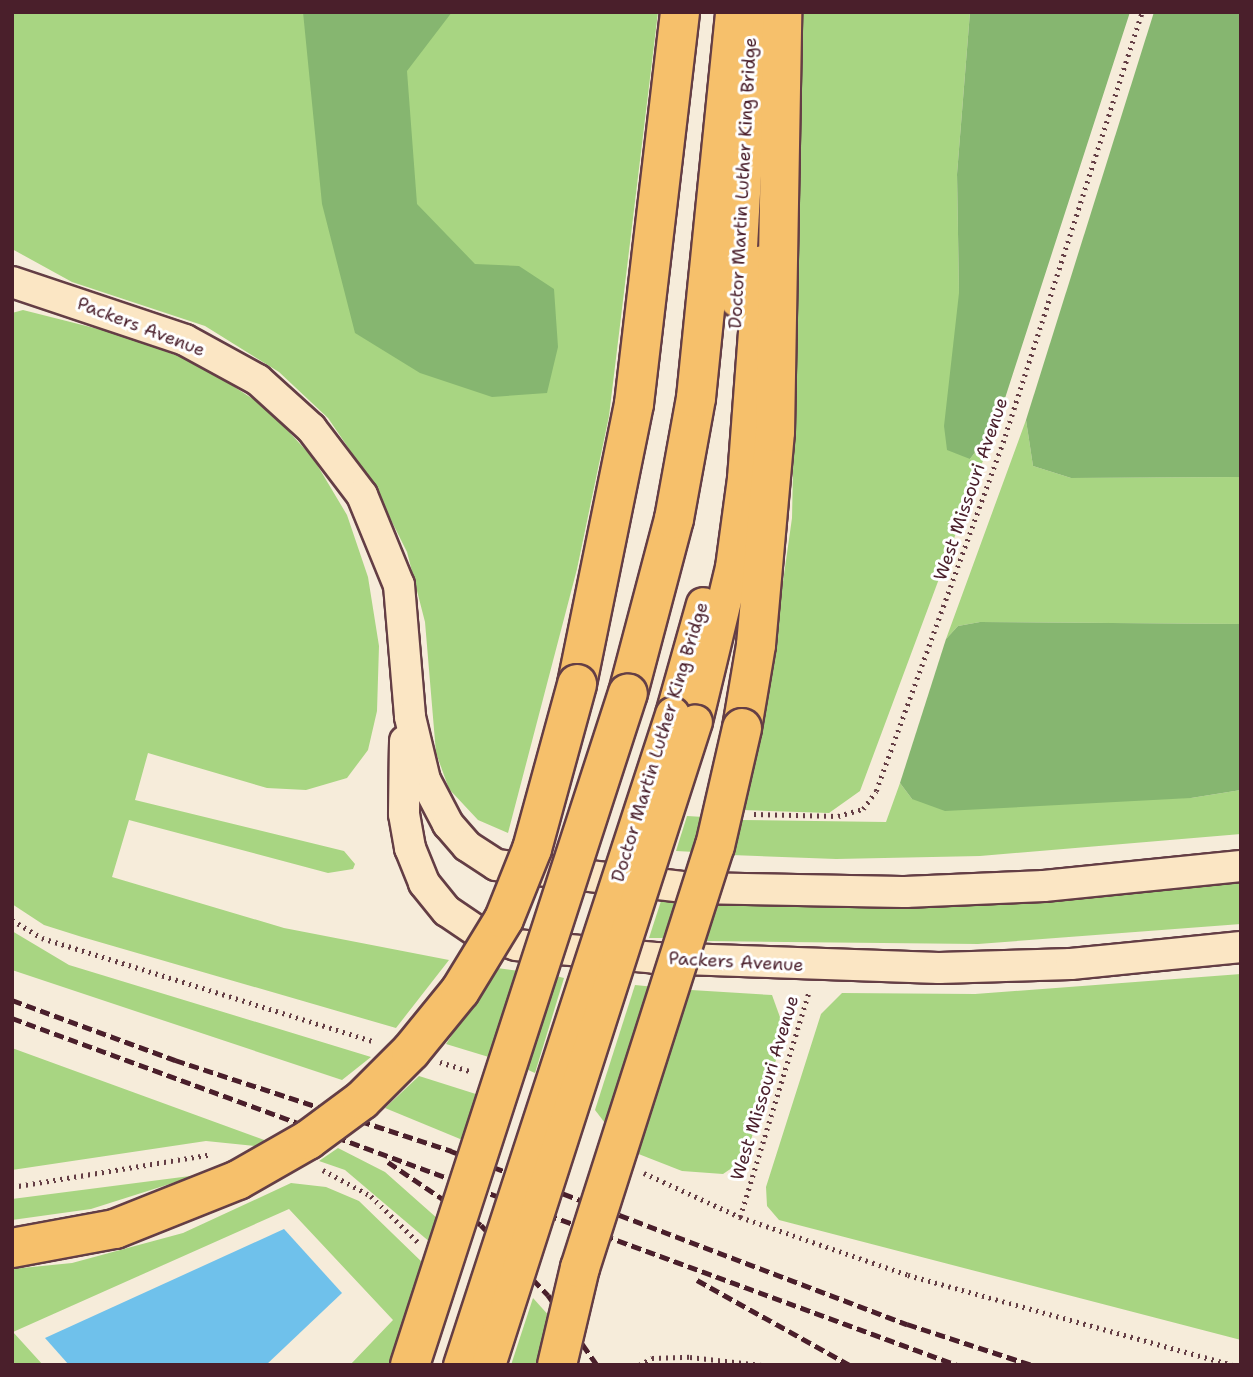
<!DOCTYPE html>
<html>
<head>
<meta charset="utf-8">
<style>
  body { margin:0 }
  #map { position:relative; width:1253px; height:1377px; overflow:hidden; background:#f6ecda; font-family:"Shantell Sans",sans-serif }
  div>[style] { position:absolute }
  .green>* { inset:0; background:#a8d582 }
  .forest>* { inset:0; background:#86b670 }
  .water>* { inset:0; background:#6fc1eb }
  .path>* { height:4.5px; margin-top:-2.25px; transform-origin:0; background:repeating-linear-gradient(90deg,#643e45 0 2px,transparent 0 7px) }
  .roads { filter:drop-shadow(2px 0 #643e45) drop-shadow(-2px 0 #643e45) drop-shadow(0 2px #643e45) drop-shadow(0 -2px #643e45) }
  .secondary>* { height:30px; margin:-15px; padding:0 15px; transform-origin:15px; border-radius:15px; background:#fbe6c4 }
  .primary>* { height:33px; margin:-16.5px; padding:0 16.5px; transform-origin:16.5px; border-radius:16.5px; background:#f6c06b }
  .highway>* { height:38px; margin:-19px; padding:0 19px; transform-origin:19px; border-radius:19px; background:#f6c06b }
  .rail>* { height:5px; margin-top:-2.5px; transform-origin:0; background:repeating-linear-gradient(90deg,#4a1f2b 0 10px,transparent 0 15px) }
  .bridges { filter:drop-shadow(2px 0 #643e45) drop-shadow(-2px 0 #643e45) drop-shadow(0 2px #643e45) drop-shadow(0 -2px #643e45) }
  .primary-bridge>* { height:33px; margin:-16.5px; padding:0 16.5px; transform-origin:16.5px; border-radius:16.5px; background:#f6c06b }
  .highway-bridge>* { height:38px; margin:-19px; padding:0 19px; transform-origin:19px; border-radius:19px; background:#f6c06b }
  span { translate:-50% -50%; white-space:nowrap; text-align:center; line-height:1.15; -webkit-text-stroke:6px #fff; paint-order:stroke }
  .street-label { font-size:18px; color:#4a1f2b }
  .frame { position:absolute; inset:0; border:14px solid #4a1f2b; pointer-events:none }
</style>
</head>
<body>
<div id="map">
  <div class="green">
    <i style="clip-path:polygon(12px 12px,658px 12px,609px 416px,577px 569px,508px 833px,478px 820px,449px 789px,436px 753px,425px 622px,407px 552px,373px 484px,328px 418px,279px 372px,205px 326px,72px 282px,12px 249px)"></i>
    <i style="clip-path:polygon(803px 12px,970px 12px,957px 174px,959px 293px,970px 459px,997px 423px,860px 791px,829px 813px,743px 810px,762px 730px,792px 518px)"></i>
    <i style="clip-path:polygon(23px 310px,122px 335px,199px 364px,267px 408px,313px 458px,347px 515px,368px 577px,379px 646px,377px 711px,368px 750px,347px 778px,306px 790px,267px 788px,148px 753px,135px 800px,344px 851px,355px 864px,353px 869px,328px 873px,129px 820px,112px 877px,284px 928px,449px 960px,396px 1028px,82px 937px,44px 925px,12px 904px,12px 313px)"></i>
    <i style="clip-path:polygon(1026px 420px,1033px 466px,1071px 478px,1241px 477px,1241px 624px,980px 622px,958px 626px,946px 639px)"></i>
    <i style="clip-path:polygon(900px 783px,912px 799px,1191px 798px,1241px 790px,1241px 834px,980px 856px,836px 859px,731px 855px,741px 820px,886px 822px)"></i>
    <i style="clip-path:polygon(687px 816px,704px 817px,695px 852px,676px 851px)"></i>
    <i style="clip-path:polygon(1241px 881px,1241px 924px,978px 944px,705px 941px,716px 903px,902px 908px,1016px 903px)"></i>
    <i style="clip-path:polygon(661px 901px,680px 902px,669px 938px,649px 938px)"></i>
    <i style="clip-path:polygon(12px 931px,69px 965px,371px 1057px,342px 1080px,12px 970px)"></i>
    <i style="clip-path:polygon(497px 968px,519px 971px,492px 1058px,446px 1044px)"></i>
    <i style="clip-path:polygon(1241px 974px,1241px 1340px,779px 1220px,767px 1206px,766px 1187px,821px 1014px,842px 993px,975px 994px)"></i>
    <i style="clip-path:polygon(556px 976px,564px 978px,535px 1073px,526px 1069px)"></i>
    <i style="clip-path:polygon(635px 985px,655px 987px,608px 1127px,595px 1110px)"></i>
    <i style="clip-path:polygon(691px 990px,772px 995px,785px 1031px,745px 1159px,723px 1174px,682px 1171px,636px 1153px)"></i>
    <i style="clip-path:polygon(12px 1048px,267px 1141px,255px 1146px,206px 1141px,12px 1170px)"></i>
    <i style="clip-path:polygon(419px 1076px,479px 1095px,465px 1141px,385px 1108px)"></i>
    <i style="clip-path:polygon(338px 1148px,385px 1172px,438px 1219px,431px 1243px,345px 1170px,319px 1161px)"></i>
    <i style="clip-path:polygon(198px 1175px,91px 1209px,12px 1220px,12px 1199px)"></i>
    <i style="clip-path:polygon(291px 1183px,326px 1187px,359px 1201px,426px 1266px,393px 1365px,350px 1365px,393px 1320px,289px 1209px,13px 1332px,43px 1365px,12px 1365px,12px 1269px,72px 1263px,183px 1233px)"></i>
    <i style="clip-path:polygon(533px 1298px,551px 1318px,541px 1365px,511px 1365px)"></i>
  </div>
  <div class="forest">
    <i style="clip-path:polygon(303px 12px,452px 12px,407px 71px,417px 204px,475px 264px,519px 266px,554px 289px,558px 347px,547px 393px,492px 397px,420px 373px,355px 333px,322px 204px)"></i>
    <i style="clip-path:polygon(970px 12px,1130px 12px,997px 423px,970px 459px,947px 450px,944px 426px,959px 293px,957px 174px)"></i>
    <i style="clip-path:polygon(1154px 12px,1241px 12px,1241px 477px,1071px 478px,1033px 466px,1026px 420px)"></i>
    <i style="clip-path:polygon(980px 622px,1241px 624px,1241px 790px,1191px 798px,945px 811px,912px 799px,900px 783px,946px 639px,958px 626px)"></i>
  </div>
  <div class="water">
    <i style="clip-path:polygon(284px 1229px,342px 1293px,266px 1365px,69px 1365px,45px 1338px)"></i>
  </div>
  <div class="path">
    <i style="left:754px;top:814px;width:84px;rotate:1.4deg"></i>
    <i style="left:838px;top:816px;width:26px;rotate:-16deg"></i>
    <i style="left:863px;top:809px;width:22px;rotate:-54deg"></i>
    <i style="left:876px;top:791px;width:378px;rotate:-70deg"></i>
    <i style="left:1005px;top:436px;width:446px;rotate:-72.1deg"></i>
    <i style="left:12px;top:920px;width:35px;rotate:31deg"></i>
    <i style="left:42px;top:938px;width:349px;rotate:17.3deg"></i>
    <i style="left:440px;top:1062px;width:34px;rotate:17deg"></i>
    <i style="left:323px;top:1170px;width:55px;rotate:28.4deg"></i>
    <i style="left:371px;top:1196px;width:66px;rotate:44.4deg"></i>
    <i style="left:644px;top:1173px;width:106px;rotate:24.6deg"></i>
    <i style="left:740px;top:1217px;width:178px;rotate:19deg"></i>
    <i style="left:908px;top:1275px;width:336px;rotate:15.5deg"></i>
    <i style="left:12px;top:1187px;width:199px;rotate:-9.3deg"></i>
    <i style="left:740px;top:1217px;width:236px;rotate:-73deg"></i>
    <i style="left:639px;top:1365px;width:15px;rotate:-28deg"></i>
    <i style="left:652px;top:1358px;width:38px;rotate:-2deg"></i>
    <i style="left:690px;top:1357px;width:72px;rotate:6.3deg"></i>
  </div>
  <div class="roads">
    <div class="secondary">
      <i style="left:12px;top:282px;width:182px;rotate:18.5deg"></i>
      <i style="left:185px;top:340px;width:83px;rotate:28.7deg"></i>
      <i style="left:258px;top:380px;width:72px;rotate:42.2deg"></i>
      <i style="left:311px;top:428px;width:84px;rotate:52.7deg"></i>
      <i style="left:362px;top:495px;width:97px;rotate:67.7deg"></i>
      <i style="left:399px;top:585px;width:132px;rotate:85.2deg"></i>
      <i style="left:410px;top:717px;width:65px;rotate:76.6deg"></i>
      <i style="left:425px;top:780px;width:50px;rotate:62.4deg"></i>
      <i style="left:448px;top:824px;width:29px;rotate:49deg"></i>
      <i style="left:467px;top:846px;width:35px;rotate:33deg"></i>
      <i style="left:496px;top:865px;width:198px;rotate:6.7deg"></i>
      <i style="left:693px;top:888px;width:212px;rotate:1.1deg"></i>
      <i style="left:905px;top:892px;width:139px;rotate:-2.5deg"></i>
      <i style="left:1044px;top:886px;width:198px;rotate:-5.8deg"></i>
      <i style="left:405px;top:741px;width:73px;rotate:90.8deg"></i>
      <i style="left:404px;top:814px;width:35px;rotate:80deg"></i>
      <i style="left:410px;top:848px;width:38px;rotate:68deg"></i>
      <i style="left:424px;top:883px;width:36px;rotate:51deg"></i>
      <i style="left:447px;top:911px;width:41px;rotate:34.1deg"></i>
      <i style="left:481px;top:934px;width:37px;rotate:17deg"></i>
      <i style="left:516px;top:945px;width:140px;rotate:5.3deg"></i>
      <i style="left:655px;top:958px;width:284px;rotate:2deg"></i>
      <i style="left:939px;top:968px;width:132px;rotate:-1.7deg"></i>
      <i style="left:1071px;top:964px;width:171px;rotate:-5.7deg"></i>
    </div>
    <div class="primary">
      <i style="left:737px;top:300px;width:288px;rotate:-86.8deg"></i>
      <i style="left:672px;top:714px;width:114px;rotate:-74.3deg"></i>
      <i style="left:695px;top:721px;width:158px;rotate:-76.5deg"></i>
      <i style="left:732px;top:567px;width:90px;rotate:-82.3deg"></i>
      <i style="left:744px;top:478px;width:216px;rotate:-85.7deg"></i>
    </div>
    <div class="highway">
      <i style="left:577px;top:684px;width:286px;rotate:-78.5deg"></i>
      <i style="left:634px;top:404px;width:395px;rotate:-83.3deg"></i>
      <i style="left:628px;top:693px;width:180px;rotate:-75.2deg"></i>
      <i style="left:674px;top:519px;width:123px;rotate:-79.7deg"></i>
      <i style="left:696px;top:398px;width:388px;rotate:-84.2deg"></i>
      <i style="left:742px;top:728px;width:84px;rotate:-80.4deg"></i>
      <i style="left:756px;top:645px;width:214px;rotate:-84.9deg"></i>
      <i style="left:775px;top:432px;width:420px;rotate:-89deg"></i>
    </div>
  </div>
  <div class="rail">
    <i style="left:12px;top:1000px;width:174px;rotate:20.2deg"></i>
    <i style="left:175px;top:1060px;width:291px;rotate:18.2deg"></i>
    <i style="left:451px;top:1151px;width:488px;rotate:20.8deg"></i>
    <i style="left:907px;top:1324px;width:132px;rotate:18.2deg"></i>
    <i style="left:12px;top:1018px;width:1007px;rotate:20.16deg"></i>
    <i style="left:388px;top:1162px;width:112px;rotate:34.1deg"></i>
    <i style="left:481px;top:1225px;width:97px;rotate:46.3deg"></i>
    <i style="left:548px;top:1295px;width:85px;rotate:55deg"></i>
    <i style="left:697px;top:1280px;width:175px;rotate:29.1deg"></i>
  </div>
  <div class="bridges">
    <div class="primary-bridge">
      <i style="left:460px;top:1365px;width:685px;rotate:-71.96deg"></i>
      <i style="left:488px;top:1365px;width:676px;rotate:-72.18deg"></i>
    </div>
    <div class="highway-bridge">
      <i style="left:12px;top:1248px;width:105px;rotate:-10.5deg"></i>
      <i style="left:115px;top:1229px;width:132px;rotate:-21.7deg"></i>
      <i style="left:238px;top:1180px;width:81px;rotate:-29.7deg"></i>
      <i style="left:308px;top:1140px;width:67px;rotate:-36.5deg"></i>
      <i style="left:362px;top:1100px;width:69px;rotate:-45deg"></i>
      <i style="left:411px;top:1051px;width:77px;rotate:-50.8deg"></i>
      <i style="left:460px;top:991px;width:84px;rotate:-58.6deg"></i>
      <i style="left:504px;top:919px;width:75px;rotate:-68.2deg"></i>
      <i style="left:532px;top:849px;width:171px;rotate:-74.7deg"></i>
      <i style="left:410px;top:1365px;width:706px;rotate:-72.03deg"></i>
      <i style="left:557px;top:1365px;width:100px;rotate:-76.7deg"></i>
      <i style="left:580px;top:1268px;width:443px;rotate:-72.3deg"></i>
      <i style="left:715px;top:846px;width:121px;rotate:-77.1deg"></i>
    </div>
  </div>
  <div class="street-label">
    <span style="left:743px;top:183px;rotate:-87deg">Doctor Martin Luther King Bridge</span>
    <span style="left:141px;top:327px;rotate:21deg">Packers Avenue</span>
    <span style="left:971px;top:489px;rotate:-71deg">West Missouri Avenue</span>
    <span style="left:660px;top:742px;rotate:-73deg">Doctor Martin Luther King Bridge</span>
    <span style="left:736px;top:962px;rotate:3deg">Packers Avenue</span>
    <span style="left:765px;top:1088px;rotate:-73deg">West Missouri Avenue</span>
  </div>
  <div class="frame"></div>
</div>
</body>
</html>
